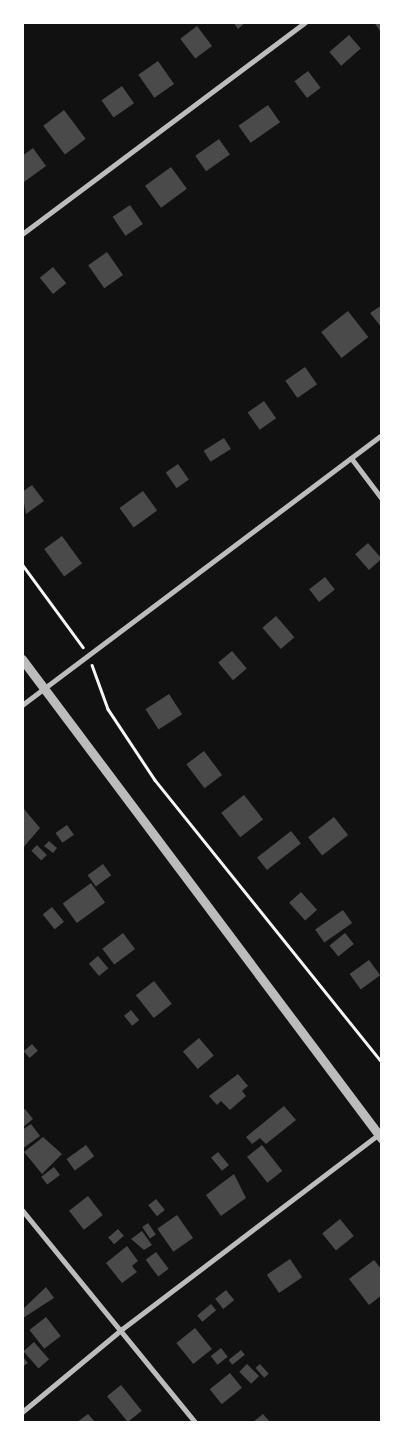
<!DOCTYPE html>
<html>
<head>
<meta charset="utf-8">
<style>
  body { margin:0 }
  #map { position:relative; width:404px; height:1445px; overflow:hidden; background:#111; font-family:"Sofia Sans Condensed",sans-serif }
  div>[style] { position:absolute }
  .building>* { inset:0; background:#4a4a4a; transform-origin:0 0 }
  .path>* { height:2.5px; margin:-1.25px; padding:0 1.25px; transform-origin:1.25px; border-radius:1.25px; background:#f5f5f5 }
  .minor>* { height:5px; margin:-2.5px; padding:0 2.5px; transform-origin:2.5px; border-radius:2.5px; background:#bcbcbc }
  .tertiary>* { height:9px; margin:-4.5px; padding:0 4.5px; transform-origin:4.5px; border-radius:4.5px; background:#bcbcbc }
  span { translate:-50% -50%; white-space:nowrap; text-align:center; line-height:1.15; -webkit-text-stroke:4px #fff; paint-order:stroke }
  .frame { position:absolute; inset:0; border:24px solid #fff; pointer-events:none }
</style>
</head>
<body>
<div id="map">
  <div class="building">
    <i style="clip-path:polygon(233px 22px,246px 22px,238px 29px)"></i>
    <i style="clip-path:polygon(374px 22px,382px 22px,382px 34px)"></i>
    <i style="left:197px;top:26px;width:25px;height:21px;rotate:53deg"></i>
    <i style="left:349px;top:35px;width:18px;height:26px;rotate:49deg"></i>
    <i style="left:158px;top:61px;width:28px;height:24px;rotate:55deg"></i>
    <i style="left:308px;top:71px;width:21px;height:17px;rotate:53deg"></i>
    <i style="left:122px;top:86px;width:21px;height:25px;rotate:55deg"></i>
    <i style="left:268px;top:105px;width:21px;height:36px;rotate:55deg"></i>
    <i style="left:64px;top:110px;width:36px;height:26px;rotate:53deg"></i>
    <i style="left:219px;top:139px;width:19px;height:29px;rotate:55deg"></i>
    <i style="clip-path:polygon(33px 148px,46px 166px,24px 182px,22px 156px)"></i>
    <i style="left:171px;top:167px;width:27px;height:32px;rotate:54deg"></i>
    <i style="left:130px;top:205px;width:23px;height:21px;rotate:56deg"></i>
    <i style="left:107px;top:252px;width:28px;height:23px;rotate:55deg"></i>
    <i style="left:53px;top:267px;width:21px;height:17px;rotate:51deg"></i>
    <i style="clip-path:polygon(382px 305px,382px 328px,370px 313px)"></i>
    <i style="left:348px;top:311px;width:33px;height:34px;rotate:52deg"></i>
    <i style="left:305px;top:367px;width:21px;height:24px;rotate:55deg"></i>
    <i style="left:264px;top:401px;width:21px;height:20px;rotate:55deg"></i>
    <i style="left:224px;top:438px;width:13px;height:24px;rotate:58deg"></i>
    <i style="left:178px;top:464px;width:19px;height:15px;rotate:55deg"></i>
    <i style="clip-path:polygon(32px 485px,44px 501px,26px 514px,22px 492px)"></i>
    <i style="left:143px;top:491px;width:24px;height:29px;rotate:54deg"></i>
    <i style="left:62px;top:536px;width:34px;height:22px;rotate:54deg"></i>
    <i style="left:368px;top:543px;width:21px;height:17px;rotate:49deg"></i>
    <i style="left:325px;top:577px;width:16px;height:20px;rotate:52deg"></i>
    <i style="left:276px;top:616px;width:28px;height:18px;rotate:49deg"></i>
    <i style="left:232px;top:651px;width:23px;height:18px;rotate:50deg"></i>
    <i style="left:169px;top:694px;width:24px;height:28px;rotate:57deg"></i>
    <i style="left:204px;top:751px;width:30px;height:22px;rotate:53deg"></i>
    <i style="left:244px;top:795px;width:31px;height:29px;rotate:52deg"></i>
    <i style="clip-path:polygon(24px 809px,40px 828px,22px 849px,22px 810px)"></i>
    <i style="left:334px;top:817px;width:23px;height:33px;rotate:52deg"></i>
    <i style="left:67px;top:825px;width:12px;height:14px;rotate:55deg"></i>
    <i style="left:291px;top:831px;width:16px;height:43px;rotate:52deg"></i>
    <i style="clip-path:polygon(49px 841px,57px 848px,53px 853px,44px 846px)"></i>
    <i style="left:37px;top:845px;width:14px;height:8px;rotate:45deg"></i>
    <i style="left:103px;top:864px;width:14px;height:19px;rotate:54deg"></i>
    <i style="left:91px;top:883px;width:24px;height:35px;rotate:54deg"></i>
    <i style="left:301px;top:892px;width:24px;height:16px;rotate:48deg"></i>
    <i style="left:52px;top:907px;width:19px;height:12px;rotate:51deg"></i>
    <i style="left:343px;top:910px;width:16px;height:34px;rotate:55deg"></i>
    <i style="left:123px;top:933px;width:20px;height:26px;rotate:53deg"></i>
    <i style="left:345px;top:933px;width:14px;height:20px;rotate:51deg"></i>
    <i style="left:98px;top:956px;width:16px;height:12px;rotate:50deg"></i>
    <i style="left:369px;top:960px;width:19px;height:24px;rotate:54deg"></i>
    <i style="left:154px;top:981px;width:29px;height:23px;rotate:52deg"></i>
    <i style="left:131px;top:1010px;width:13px;height:9px;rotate:51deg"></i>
    <i style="left:199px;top:1038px;width:23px;height:21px;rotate:50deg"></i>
    <i style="left:32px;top:1044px;width:9px;height:11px;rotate:49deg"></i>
    <i style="clip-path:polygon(238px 1074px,248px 1086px,242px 1091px,246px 1096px,230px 1110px,221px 1101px,217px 1105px,209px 1096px)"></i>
    <i style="clip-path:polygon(284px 1106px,296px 1120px,266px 1144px,260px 1138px,252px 1144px,246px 1137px)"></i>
    <i style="clip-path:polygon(25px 1109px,33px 1119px,22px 1128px,22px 1111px)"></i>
    <i style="clip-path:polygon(31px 1124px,40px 1136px,22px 1149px,22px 1130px)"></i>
    <i style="clip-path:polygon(43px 1137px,62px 1154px,42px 1174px,24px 1152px)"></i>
    <i style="left:86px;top:1145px;width:14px;height:24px;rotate:54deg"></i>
    <i style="left:262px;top:1145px;width:33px;height:19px;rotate:52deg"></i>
    <i style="left:218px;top:1152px;width:17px;height:9px;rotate:50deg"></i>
    <i style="left:54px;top:1167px;width:10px;height:16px;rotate:53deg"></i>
    <i style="clip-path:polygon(234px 1174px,246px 1198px,221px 1216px,206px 1195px)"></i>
    <i style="left:88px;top:1196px;width:24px;height:24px;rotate:52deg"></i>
    <i style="left:156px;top:1199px;width:14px;height:10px;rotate:51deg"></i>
    <i style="left:177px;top:1215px;width:28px;height:24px;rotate:55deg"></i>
    <i style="left:340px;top:1219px;width:22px;height:23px;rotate:51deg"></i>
    <i style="left:148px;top:1223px;width:14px;height:7px;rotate:56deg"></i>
    <i style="left:118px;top:1229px;width:9px;height:13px;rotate:49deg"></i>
    <i style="clip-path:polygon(142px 1231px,152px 1245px,144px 1250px,131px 1239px)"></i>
    <i style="clip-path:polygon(127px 1246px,138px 1261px,132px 1266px,137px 1272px,122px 1283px,106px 1263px)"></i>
    <i style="left:156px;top:1252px;width:21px;height:13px;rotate:53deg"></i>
    <i style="left:290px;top:1259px;width:22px;height:28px;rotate:56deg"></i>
    <i style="clip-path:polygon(374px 1260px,382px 1270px,382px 1295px,369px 1305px,349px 1279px)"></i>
    <i style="clip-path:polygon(46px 1287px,54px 1298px,23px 1318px,22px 1310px)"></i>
    <i style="left:226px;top:1290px;width:13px;height:14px;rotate:51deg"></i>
    <i style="left:211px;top:1304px;width:8px;height:18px;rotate:50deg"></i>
    <i style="left:46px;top:1317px;width:24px;height:21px;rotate:52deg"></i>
    <i style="left:195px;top:1328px;width:27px;height:24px;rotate:51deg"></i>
    <i style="left:34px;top:1342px;width:23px;height:14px;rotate:49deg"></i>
    <i style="left:221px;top:1348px;width:11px;height:13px;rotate:52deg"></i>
    <i style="left:241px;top:1350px;width:6px;height:16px;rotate:51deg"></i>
    <i style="clip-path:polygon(22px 1356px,28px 1363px,22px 1367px)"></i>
    <i style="left:247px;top:1364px;width:17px;height:11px;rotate:45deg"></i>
    <i style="left:260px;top:1364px;width:13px;height:6px;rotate:48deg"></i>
    <i style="left:230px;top:1373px;width:19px;height:26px;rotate:51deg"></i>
    <i style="left:121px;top:1385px;width:33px;height:18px;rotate:51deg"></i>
    <i style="clip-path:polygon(88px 1414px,95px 1422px,77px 1422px)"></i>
    <i style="clip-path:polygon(263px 1414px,270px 1422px,253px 1422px)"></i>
  </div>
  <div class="path">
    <i style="left:22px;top:564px;width:103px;rotate:53.7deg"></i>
    <i style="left:92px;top:665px;width:47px;rotate:70deg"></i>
    <i style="left:108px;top:709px;width:85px;rotate:56.5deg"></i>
    <i style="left:155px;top:780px;width:362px;rotate:51.2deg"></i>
  </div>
  <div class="minor">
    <i style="left:22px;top:234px;width:354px;rotate:-36.8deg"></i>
    <i style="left:351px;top:458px;width:51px;rotate:52.9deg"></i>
    <i style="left:22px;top:705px;width:450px;rotate:-36.9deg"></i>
    <i style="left:22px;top:1210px;width:274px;rotate:50.8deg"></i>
    <i style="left:22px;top:1412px;width:130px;rotate:-39.7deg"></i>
    <i style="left:122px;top:1329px;width:321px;rotate:-37.2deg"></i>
  </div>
  <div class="tertiary">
    <i style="left:22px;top:659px;width:600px;rotate:53.13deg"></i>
  </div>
  <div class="frame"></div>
</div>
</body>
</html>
